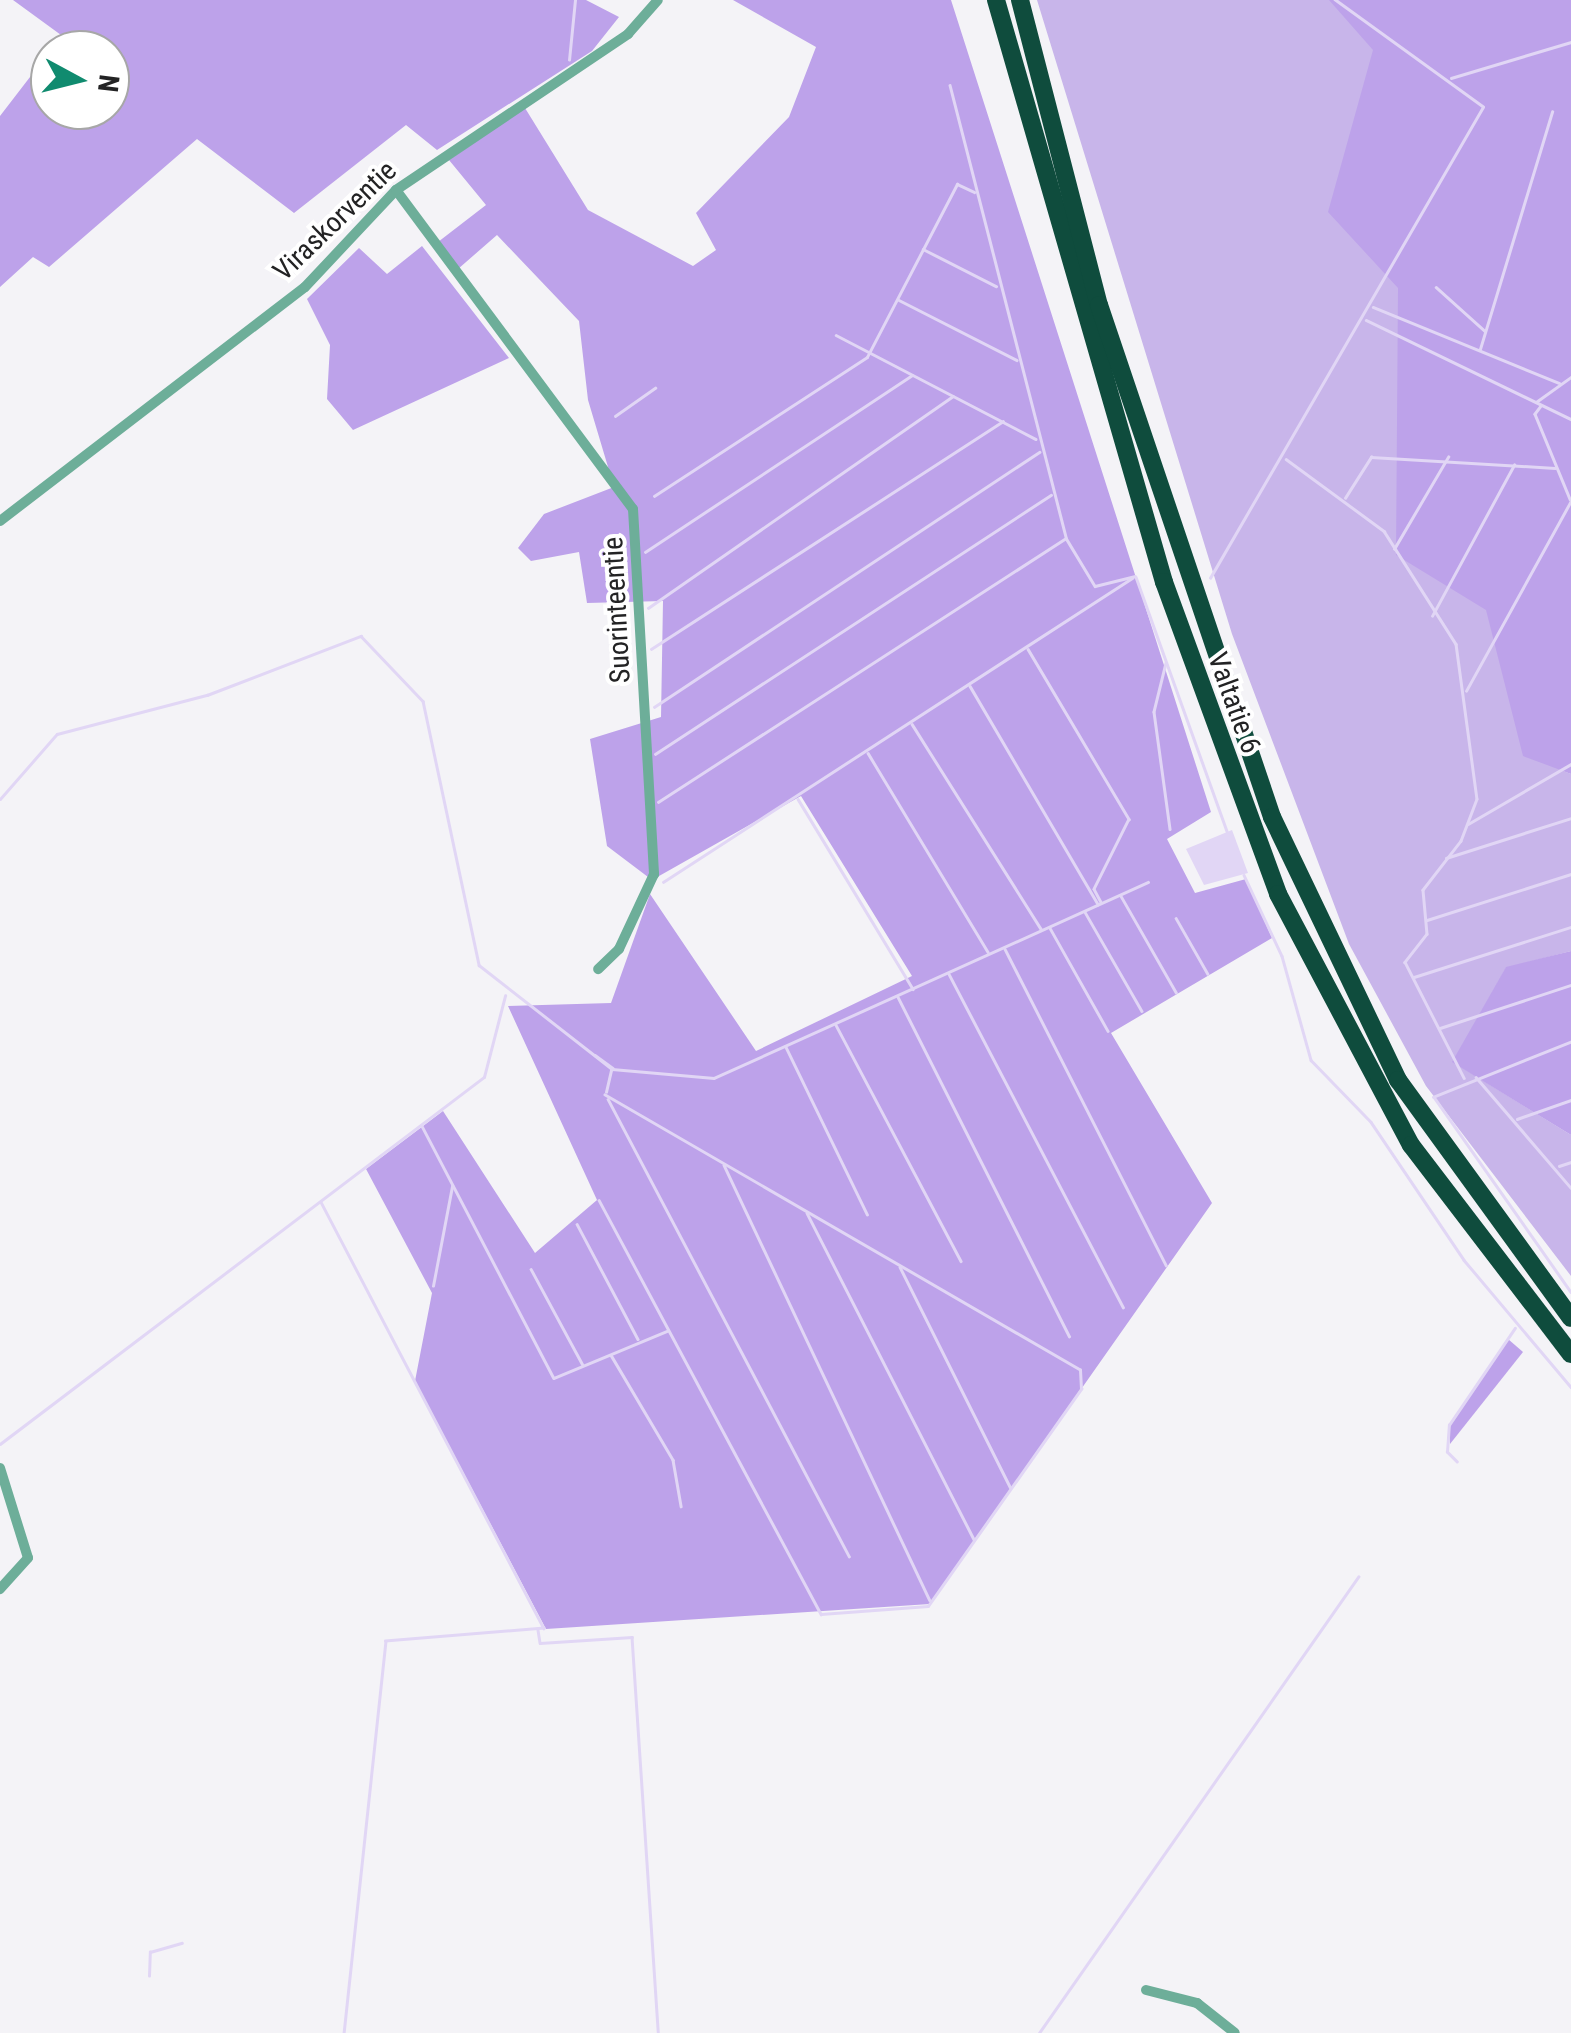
<!DOCTYPE html>
<html>
<head>
<meta charset="utf-8">
<style>
  body { margin:0 }
  #map { position:relative; width:1571px; height:2033px; overflow:hidden; background:#f4f3f7; font-family:"Roboto Condensed",sans-serif }
  div>[style] { position:absolute }
  .green>* { inset:0; background:#c8b5ea }
  .forest>* { inset:0; background:#bda2ea }
  .water>* { inset:0; background:#e1d6f5 }
  .stream>* { height:2.5px; margin:-1.25px; padding:0 1.25px; transform-origin:1.25px; border-radius:1.25px; background:#e1d6f5 }
  .minor>* { height:10px; margin:-5px; padding:0 5px; transform-origin:5px; border-radius:5px; background:#6dae99 }
  .motorway>* { height:18px; margin:-9px; padding:0 9px; transform-origin:9px; border-radius:9px; background:#0f4c3d }
  span { translate:-50% -50%; white-space:nowrap; text-align:center; line-height:1.15; -webkit-text-stroke:8px #fff; paint-order:stroke }
  .street-label { font-size:28px; color:#232324 }
  .north { position:absolute; left:30px; top:30px; width:100px; height:100px; box-sizing:border-box; background:#fff; border:2px solid #a7a7a7; border-radius:50%; rotate:97deg; font-size:28px; font-weight:700; line-height:40px; text-align:center; color:#232324 }
  .north::after { content:''; display:block; margin:auto; width:35px; height:45px; background:#108b6f; clip-path:polygon(50% 0,100% 100%,50% 72%,0 100%) }
</style>
</head>
<body>
<div id="map">
  <div class="green">
    <i style="clip-path:polygon(1037px 0,1571px 0,1571px 764px,1561px 770px,1571px 774px,1571px 951px,1506px 968px,1453px 1062px,1571px 1135px,1571px 1276px,1426px 1086px,1349px 944px,1232px 634px)"></i>
  </div>
  <div class="forest">
    <i style="clip-path:polygon(13px 0,586px 0,619px 17px,592px 51px,437px 150px,406px 125px,294px 213px,197px 139px,49px 267px,33px 257px,0 287px,0 116px,50px 51px,50px 110px,110px 110px,110px 50px,51px 50px,61px 35px)"></i>
    <i style="clip-path:polygon(733px 0,951px 0,1211px 812px,1167px 839px,1195px 893px,1246px 879px,1272px 938px,1111px 1033px,1212px 1203px,930px 1604px,546px 1629px,415px 1381px,432px 1293px,366px 1169px,443px 1111px,535px 1253px,597px 1200px,508px 1006px,611px 1003px,650px 894px,756px 1051px,912px 976px,801px 796px,652px 880px,607px 846px,590px 739px,661px 717px,663px 601px,587px 603px,579px 552px,531px 561px,518px 548px,544px 514px,614px 487px,588px 400px,579px 321px,497px 235px,458px 269px,438px 242px,486px 205px,449px 160px,525px 108px,588px 210px,693px 266px,716px 250px,696px 213px,789px 117px,816px 47px)"></i>
    <i style="clip-path:polygon(1329px 0,1571px 0,1571px 774px,1523px 756px,1486px 610px,1396px 555px,1398px 288px,1328px 212px,1373px 50px)"></i>
    <i style="clip-path:polygon(422px 246px,509px 358px,353px 430px,327px 399px,330px 345px,307px 299px,359px 248px,387px 274px)"></i>
    <i style="clip-path:polygon(1571px 951px,1571px 1135px,1452px 1062px,1506px 967px)"></i>
    <i style="clip-path:polygon(1508px 1339px,1523px 1352px,1450px 1444px,1449px 1425px)"></i>
  </div>
  <div class="water">
    <i style="clip-path:polygon(1232px 830px,1248px 873px,1204px 885px,1186px 849px)"></i>
  </div>
  <div class="stream">
    <i style="left:569px;top:60px;width:60px;rotate:-84.3deg"></i>
    <i style="left:1451px;top:78px;width:125px;rotate:-16.7deg"></i>
    <i style="left:950px;top:85px;width:468px;rotate:75.6deg"></i>
    <i style="left:1066px;top:538px;width:56px;rotate:58.9deg"></i>
    <i style="left:1095px;top:586px;width:41px;rotate:-14deg"></i>
    <i style="left:923px;top:249px;width:82px;rotate:26.9deg"></i>
    <i style="left:1436px;top:287px;width:66px;rotate:41.9deg"></i>
    <i style="left:899px;top:300px;width:132px;rotate:27deg"></i>
    <i style="left:1373px;top:307px;width:201px;rotate:22.2deg"></i>
    <i style="left:1366px;top:320px;width:228px;rotate:25.8deg"></i>
    <i style="left:836px;top:335px;width:225px;rotate:27.5deg"></i>
    <i style="left:1480px;top:349px;width:248px;rotate:-73.1deg"></i>
    <i style="left:1536px;top:402px;width:43px;rotate:-35.5deg"></i>
    <i style="left:1541px;top:406px;width:10px;rotate:127deg"></i>
    <i style="left:1535px;top:414px;width:92px;rotate:67.6deg"></i>
    <i style="left:615px;top:416px;width:49px;rotate:-35deg"></i>
    <i style="left:1286px;top:459px;width:122px;rotate:36.3deg"></i>
    <i style="left:1384px;top:531px;width:134px;rotate:57.5deg"></i>
    <i style="left:1456px;top:644px;width:156px;rotate:82.3deg"></i>
    <i style="left:1477px;top:799px;width:45px;rotate:110.9deg"></i>
    <i style="left:1461px;top:841px;width:62px;rotate:127.8deg"></i>
    <i style="left:1423px;top:890px;width:44px;rotate:84.8deg"></i>
    <i style="left:1427px;top:934px;width:36px;rotate:128deg"></i>
    <i style="left:1405px;top:962px;width:130px;rotate:63deg"></i>
    <i style="left:654px;top:496px;width:254px;rotate:-33.1deg"></i>
    <i style="left:867px;top:357px;width:195px;rotate:-62.5deg"></i>
    <i style="left:957px;top:184px;width:19px;rotate:25deg"></i>
    <i style="left:1345px;top:498px;width:49px;rotate:-57.6deg"></i>
    <i style="left:1371px;top:457px;width:184px;rotate:3.4deg"></i>
    <i style="left:1394px;top:549px;width:107px;rotate:-59.6deg"></i>
    <i style="left:645px;top:552px;width:320px;rotate:-33.5deg"></i>
    <i style="left:1136px;top:577px;width:270px;rotate:70.3deg"></i>
    <i style="left:1210px;top:578px;width:544px;rotate:-59.9deg"></i>
    <i style="left:1483px;top:107px;width:183px;rotate:-144.1deg"></i>
    <i style="left:648px;top:608px;width:371px;rotate:-34.8deg"></i>
    <i style="left:1432px;top:616px;width:172px;rotate:-61.5deg"></i>
    <i style="left:651px;top:649px;width:419px;rotate:-32.9deg"></i>
    <i style="left:1028px;top:649px;width:198px;rotate:59.3deg"></i>
    <i style="left:1129px;top:819px;width:78px;rotate:116.6deg"></i>
    <i style="left:1094px;top:889px;width:15px;rotate:62deg"></i>
    <i style="left:1166px;top:663px;width:50px;rotate:103.8deg"></i>
    <i style="left:1154px;top:712px;width:118px;rotate:82.2deg"></i>
    <i style="left:970px;top:686px;width:253px;rotate:59.6deg"></i>
    <i style="left:1466px;top:691px;width:217px;rotate:-61.1deg"></i>
    <i style="left:654px;top:707px;width:462px;rotate:-33.5deg"></i>
    <i style="left:912px;top:724px;width:242px;rotate:57.8deg"></i>
    <i style="left:868px;top:753px;width:232px;rotate:58.9deg"></i>
    <i style="left:655px;top:754px;width:473px;rotate:-33.2deg"></i>
    <i style="left:0;top:799px;width:86px;rotate:-48.8deg"></i>
    <i style="left:57px;top:734px;width:155px;rotate:-14.6deg"></i>
    <i style="left:207px;top:695px;width:165px;rotate:-21deg"></i>
    <i style="left:361px;top:636px;width:90px;rotate:46.4deg"></i>
    <i style="left:423px;top:701px;width:270px;rotate:78deg"></i>
    <i style="left:479px;top:965px;width:169px;rotate:38deg"></i>
    <i style="left:612px;top:1069px;width:102px;rotate:5deg"></i>
    <i style="left:714px;top:1078px;width:476px;rotate:-24.3deg"></i>
    <i style="left:798px;top:799px;width:222px;rotate:58.8deg"></i>
    <i style="left:658px;top:802px;width:485px;rotate:-32.9deg"></i>
    <i style="left:1468px;top:824px;width:119px;rotate:-30.2deg"></i>
    <i style="left:1446px;top:858px;width:131px;rotate:-17.7deg"></i>
    <i style="left:1244px;top:875px;width:89px;rotate:64.9deg"></i>
    <i style="left:1282px;top:956px;width:108px;rotate:74.4deg"></i>
    <i style="left:1311px;top:1060px;width:86px;rotate:45.9deg"></i>
    <i style="left:1371px;top:1122px;width:166px;rotate:56deg"></i>
    <i style="left:1464px;top:1260px;width:166px;rotate:49.9deg"></i>
    <i style="left:663px;top:882px;width:559px;rotate:-32.95deg"></i>
    <i style="left:1121px;top:896px;width:111px;rotate:60.2deg"></i>
    <i style="left:1085px;top:912px;width:114px;rotate:60.1deg"></i>
    <i style="left:1176px;top:918px;width:64px;rotate:60.3deg"></i>
    <i style="left:1427px;top:920px;width:151px;rotate:-17.7deg"></i>
    <i style="left:1050px;top:928px;width:118px;rotate:60.6deg"></i>
    <i style="left:1005px;top:949px;width:355px;rotate:63deg"></i>
    <i style="left:949px;top:974px;width:376px;rotate:62.4deg"></i>
    <i style="left:1414px;top:977px;width:165px;rotate:-17.7deg"></i>
    <i style="left:898px;top:997px;width:380px;rotate:63.2deg"></i>
    <i style="left:836px;top:1025px;width:267px;rotate:62.1deg"></i>
    <i style="left:1440px;top:1028px;width:138px;rotate:-18.2deg"></i>
    <i style="left:1571px;top:1042px;width:148px;rotate:158.1deg"></i>
    <i style="left:1434px;top:1097px;width:238px;rotate:54.9deg"></i>
    <i style="left:786px;top:1047px;width:186px;rotate:64.1deg"></i>
    <i style="left:595px;top:1055px;width:22px;rotate:36deg"></i>
    <i style="left:1476px;top:1077px;width:146px;rotate:49.4deg"></i>
    <i style="left:606px;top:1092px;width:23px;rotate:-77deg"></i>
    <i style="left:608px;top:1099px;width:517px;rotate:62.19deg"></i>
    <i style="left:1517px;top:1119px;width:57px;rotate:-19.4deg"></i>
    <i style="left:422px;top:1126px;width:284px;rotate:62.4deg"></i>
    <i style="left:554px;top:1378px;width:122px;rotate:-22.6deg"></i>
    <i style="left:724px;top:1165px;width:481px;rotate:64.7deg"></i>
    <i style="left:1559px;top:1166px;width:13px;rotate:-18deg"></i>
    <i style="left:599px;top:1200px;width:470px;rotate:61.8deg"></i>
    <i style="left:821px;top:1614px;width:107px;rotate:-4.3deg"></i>
    <i style="left:928px;top:1606px;width:266px;rotate:-54.8deg"></i>
    <i style="left:1081px;top:1389px;width:19px;rotate:-93deg"></i>
    <i style="left:1080px;top:1370px;width:549px;rotate:-149.93deg"></i>
    <i style="left:321px;top:1202px;width:481px;rotate:62.4deg"></i>
    <i style="left:544px;top:1628px;width:159px;rotate:175.3deg"></i>
    <i style="left:386px;top:1641px;width:394px;rotate:96.1deg"></i>
    <i style="left:807px;top:1213px;width:367px;rotate:62.9deg"></i>
    <i style="left:577px;top:1224px;width:130px;rotate:62.1deg"></i>
    <i style="left:900px;top:1267px;width:246px;rotate:63.4deg"></i>
    <i style="left:531px;top:1269px;width:109px;rotate:61.6deg"></i>
    <i style="left:433px;top:1286px;width:102px;rotate:-79.2deg"></i>
    <i style="left:611px;top:1355px;width:122px;rotate:59.4deg"></i>
    <i style="left:673px;top:1460px;width:47px;rotate:80.1deg"></i>
    <i style="left:0;top:1444px;width:607px;rotate:-37.17deg"></i>
    <i style="left:484px;top:1077px;width:84px;rotate:-75.5deg"></i>
    <i style="left:1457px;top:1462px;width:14px;rotate:-135deg"></i>
    <i style="left:1447px;top:1452px;width:27px;rotate:-86deg"></i>
    <i style="left:1449px;top:1425px;width:117px;rotate:-55.8deg"></i>
    <i style="left:538px;top:1630px;width:13px;rotate:81deg"></i>
    <i style="left:540px;top:1643px;width:92px;rotate:-3.7deg"></i>
    <i style="left:632px;top:1637px;width:397px;rotate:86.2deg"></i>
    <i style="left:149px;top:1976px;width:24px;rotate:-88deg"></i>
    <i style="left:150px;top:1952px;width:33px;rotate:-16deg"></i>
    <i style="left:1039px;top:2033px;width:557px;rotate:-55.02deg"></i>
  </div>
  <div class="minor">
    <i style="left:396px;top:190px;width:397px;rotate:53.4deg"></i>
    <i style="left:633px;top:509px;width:366px;rotate:86.7deg"></i>
    <i style="left:654px;top:874px;width:83px;rotate:115deg"></i>
    <i style="left:619px;top:949px;width:29px;rotate:136deg"></i>
    <i style="left:0;top:521px;width:384px;rotate:-37.5deg"></i>
    <i style="left:305px;top:287px;width:133px;rotate:-46.8deg"></i>
    <i style="left:396px;top:190px;width:280px;rotate:-33.9deg"></i>
    <i style="left:628px;top:34px;width:45px;rotate:-48.6deg"></i>
    <i style="left:0;top:1468px;width:94px;rotate:72.7deg"></i>
    <i style="left:28px;top:1558px;width:42px;rotate:132.1deg"></i>
    <i style="left:1146px;top:1990px;width:53px;rotate:14.3deg"></i>
    <i style="left:1197px;top:2003px;width:48px;rotate:38.3deg"></i>
  </div>
  <div class="motorway">
    <i style="left:996px;top:0;width:606px;rotate:73.9deg"></i>
    <i style="left:1164px;top:582px;width:332px;rotate:69.9deg"></i>
    <i style="left:1278px;top:894px;width:284px;rotate:62.1deg"></i>
    <i style="left:1411px;top:1145px;width:263px;rotate:52.6deg"></i>
    <i style="left:1020px;top:0;width:315px;rotate:75.5deg"></i>
    <i style="left:1099px;top:305px;width:540px;rotate:71.33deg"></i>
    <i style="left:1272px;top:817px;width:292px;rotate:64.4deg"></i>
    <i style="left:1398px;top:1080px;width:294px;rotate:54deg"></i>
  </div>
  <div class="street-label">
    <span style="left:335px;top:221px;rotate:-44deg">Viraskorventie</span>
    <span style="left:617px;top:610px;rotate:-93deg">Suorinteentie</span>
    <span style="left:1234px;top:703px;rotate:70deg">Valtatie 6</span>
  </div>
  <div class="north">N</div>
</div>
</body>
</html>
